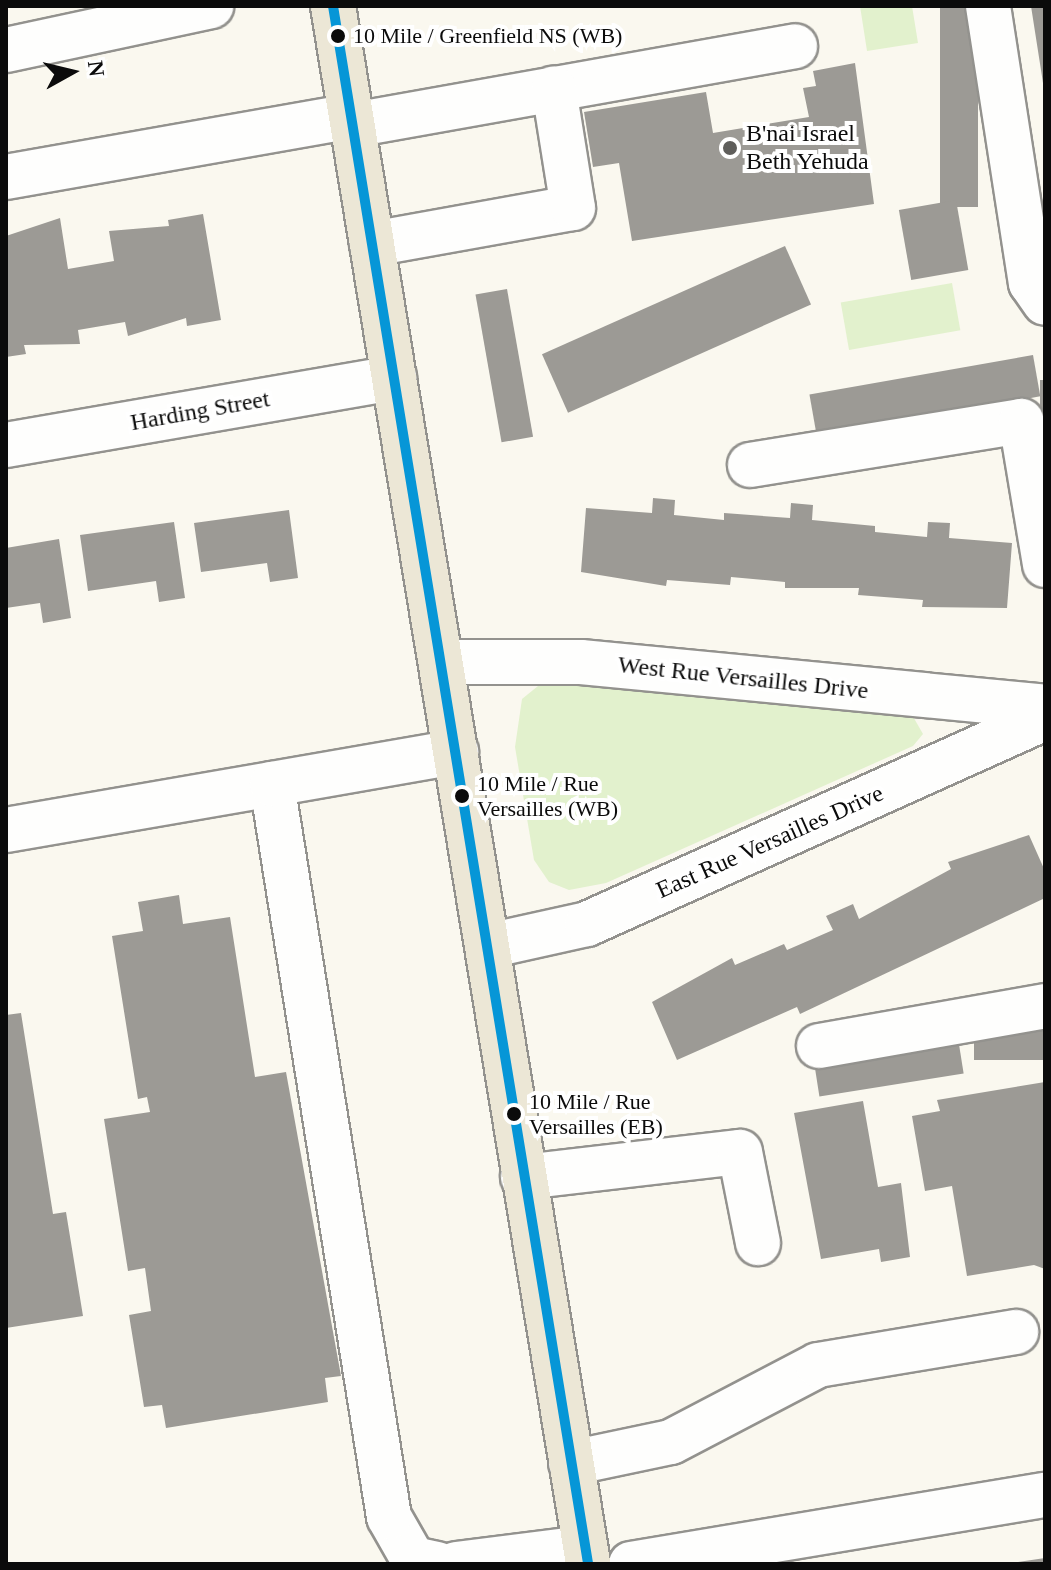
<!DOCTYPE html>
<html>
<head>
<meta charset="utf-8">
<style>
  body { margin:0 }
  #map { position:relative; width:1051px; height:1570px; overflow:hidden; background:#faf8ef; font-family:"Times New Roman",serif }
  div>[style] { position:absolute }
  .green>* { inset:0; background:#e2f1cd; transform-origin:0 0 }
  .building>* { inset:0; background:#9c9a95; transform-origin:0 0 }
  .roads { filter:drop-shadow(2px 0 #93928e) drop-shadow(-2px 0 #93928e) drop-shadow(0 2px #93928e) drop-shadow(0 -2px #93928e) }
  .minor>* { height:44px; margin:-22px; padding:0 22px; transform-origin:22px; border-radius:22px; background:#fefefd }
  .major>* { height:44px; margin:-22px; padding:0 22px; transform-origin:22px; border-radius:22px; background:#ece7d6 }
  .bus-1>* { height:10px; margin:-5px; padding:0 5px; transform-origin:5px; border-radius:5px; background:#0696d7 }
  .dots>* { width:22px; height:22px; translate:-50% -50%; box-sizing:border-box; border:4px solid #fff; border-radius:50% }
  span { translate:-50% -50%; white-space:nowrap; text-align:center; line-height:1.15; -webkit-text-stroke:8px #fff; paint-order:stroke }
  .bus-label { font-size:22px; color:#0b0b0b }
  .left { translate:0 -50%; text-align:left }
  .poi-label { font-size:24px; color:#0b0b0b }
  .street-label { font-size:24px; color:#0b0b0b }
  .frame { position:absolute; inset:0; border:8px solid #0b0b0b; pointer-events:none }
  .north { position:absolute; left:32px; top:32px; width:80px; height:80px; -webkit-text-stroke:6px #fff; paint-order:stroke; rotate:82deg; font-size:22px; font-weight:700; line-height:32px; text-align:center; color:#0b0b0b }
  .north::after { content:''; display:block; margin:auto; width:28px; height:36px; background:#0b0b0b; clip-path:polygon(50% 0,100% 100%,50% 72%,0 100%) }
</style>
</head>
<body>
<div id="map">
  <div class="green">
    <i style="clip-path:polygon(860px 6px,912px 6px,918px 43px,867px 51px)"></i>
    <i style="left:952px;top:283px;width:48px;height:113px;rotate:80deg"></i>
    <i style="clip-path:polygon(559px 683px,911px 713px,923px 734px,913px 746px,606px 883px,569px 890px,549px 882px,534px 860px,515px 747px,522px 699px,538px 686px)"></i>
  </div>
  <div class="building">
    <i style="left:940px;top:6px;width:38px;height:201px"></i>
    <i style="clip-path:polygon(1031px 6px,1045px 6px,1045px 83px,1043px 83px)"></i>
    <i style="clip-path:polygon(855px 63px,874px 204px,632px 241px,619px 163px,593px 167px,584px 112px,706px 92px,713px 133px,809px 117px,803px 88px,816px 86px,813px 71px)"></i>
    <i style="left:956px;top:200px;width:71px;height:58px;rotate:80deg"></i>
    <i style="clip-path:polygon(203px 214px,221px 320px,187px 326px,186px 318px,128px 336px,125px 322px,78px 330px,80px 344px,24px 345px,26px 354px,6px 357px,6px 236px,60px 218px,68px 269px,114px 261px,109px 231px,169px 226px,168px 220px)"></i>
    <i style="left:785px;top:246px;width:64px;height:266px;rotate:66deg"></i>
    <i style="left:507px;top:289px;width:150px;height:32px;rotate:80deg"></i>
    <i style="left:1033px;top:355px;width:42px;height:227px;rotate:80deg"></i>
    <i style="left:1040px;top:380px;width:5px;height:41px"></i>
    <i style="clip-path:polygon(653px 498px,675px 500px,674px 515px,724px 520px,724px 513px,790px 518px,791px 503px,813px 505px,812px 520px,875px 526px,875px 532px,927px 537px,928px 522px,950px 523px,949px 538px,1012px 543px,1007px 608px,922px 607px,923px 600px,858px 595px,859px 588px,785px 588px,785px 582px,731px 577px,730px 585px,667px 580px,666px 586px,581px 572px,586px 508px,652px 513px)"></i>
    <i style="clip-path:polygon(289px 510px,298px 578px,270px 582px,267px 563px,201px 572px,194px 523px)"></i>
    <i style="clip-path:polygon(174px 522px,185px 598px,159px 602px,156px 581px,88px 591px,80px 535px)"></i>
    <i style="clip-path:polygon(59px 539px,71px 618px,43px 623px,40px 603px,6px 608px,6px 548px)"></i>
    <i style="clip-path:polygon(1029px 835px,1045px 871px,1045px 898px,800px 1014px,797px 1007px,677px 1060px,652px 1002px,732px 958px,735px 965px,784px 944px,787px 950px,833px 930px,826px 916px,853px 904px,859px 919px,951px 869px,948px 862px)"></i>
    <i style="clip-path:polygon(179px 895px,183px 924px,230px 917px,255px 1077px,286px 1072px,341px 1376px,325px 1378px,328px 1402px,166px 1428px,162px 1405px,144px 1407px,129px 1315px,151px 1311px,145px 1268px,128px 1271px,104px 1119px,150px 1112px,147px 1097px,138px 1099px,112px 936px,143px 931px,138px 902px)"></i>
    <i style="clip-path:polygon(21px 1013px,53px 1214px,66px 1212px,83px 1316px,6px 1328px,6px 1015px)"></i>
    <i style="left:1045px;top:1023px;width:37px;height:71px;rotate:90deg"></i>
    <i style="left:958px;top:1038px;width:36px;height:146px;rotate:81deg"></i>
    <i style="clip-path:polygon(1045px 1082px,1045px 1278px,1045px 1269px,1034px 1265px,967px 1276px,952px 1186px,925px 1191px,912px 1116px,940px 1111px,937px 1100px)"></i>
    <i style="clip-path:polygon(863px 1101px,878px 1187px,901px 1183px,910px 1257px,881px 1262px,879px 1249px,821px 1259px,794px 1113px)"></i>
    <i style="clip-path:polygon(1045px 1558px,1045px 1564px,1018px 1564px,1018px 1562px)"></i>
  </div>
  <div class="roads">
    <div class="minor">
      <i style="left:988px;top:6px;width:280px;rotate:81.2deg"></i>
      <i style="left:1031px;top:283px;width:24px;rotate:55deg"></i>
      <i style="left:6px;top:50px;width:210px;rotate:-12.1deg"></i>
      <i style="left:353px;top:125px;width:449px;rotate:-10.1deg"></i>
      <i style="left:6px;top:177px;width:351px;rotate:-10deg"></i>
      <i style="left:372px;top:244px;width:204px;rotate:-10.2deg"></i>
      <i style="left:573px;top:208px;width:121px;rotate:-99.1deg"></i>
      <i style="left:6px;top:445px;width:394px;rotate:-9.8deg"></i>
      <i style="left:750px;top:465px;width:275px;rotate:-9.2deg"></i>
      <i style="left:1021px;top:421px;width:146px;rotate:80.5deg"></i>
      <i style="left:441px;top:662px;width:140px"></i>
      <i style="left:581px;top:662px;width:466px;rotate:5.5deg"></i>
      <i style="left:6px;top:830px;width:270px;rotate:-9.8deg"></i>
      <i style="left:488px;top:946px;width:101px;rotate:-12.5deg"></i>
      <i style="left:587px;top:924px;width:502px;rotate:-24.22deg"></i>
      <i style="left:819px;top:1046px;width:230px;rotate:-10deg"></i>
      <i style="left:523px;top:1177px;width:218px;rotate:-6.6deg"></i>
      <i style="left:740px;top:1152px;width:93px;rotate:78.8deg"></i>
      <i style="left:571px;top:1463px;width:102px;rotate:-11.9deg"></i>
      <i style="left:671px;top:1442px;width:166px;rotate:-27.6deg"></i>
      <i style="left:818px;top:1365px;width:201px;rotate:-9.5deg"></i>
      <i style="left:437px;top:1564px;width:25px;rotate:-168deg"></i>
      <i style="left:413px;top:1559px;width:48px;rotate:-119.7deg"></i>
      <i style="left:389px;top:1517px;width:742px;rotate:-99.07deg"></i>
      <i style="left:272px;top:784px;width:187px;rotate:-9.9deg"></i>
      <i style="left:456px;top:1564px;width:130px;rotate:-7.1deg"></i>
      <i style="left:631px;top:1564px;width:420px;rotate:-9.5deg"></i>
    </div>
    <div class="major">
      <i style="left:333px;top:6px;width:1579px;rotate:80.7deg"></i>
    </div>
  </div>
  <div class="bus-1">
    <i style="left:333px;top:6px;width:1579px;rotate:80.7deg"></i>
  </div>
  <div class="dots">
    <i style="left:338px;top:36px;background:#0b0b0b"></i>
    <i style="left:730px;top:148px;background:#5f5e5b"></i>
    <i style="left:462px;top:796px;background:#0b0b0b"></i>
    <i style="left:514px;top:1114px;background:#0b0b0b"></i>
  </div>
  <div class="bus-label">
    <span class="left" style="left:353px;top:36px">10 Mile / Greenfield NS (WB)</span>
    <span class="left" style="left:477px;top:796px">10 Mile / Rue<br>Versailles (WB)</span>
    <span class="left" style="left:529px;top:1114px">10 Mile / Rue<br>Versailles (EB)</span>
  </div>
  <div class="poi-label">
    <span class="left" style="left:746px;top:148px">B'nai Israel<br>Beth Yehuda</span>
  </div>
  <div class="street-label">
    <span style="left:200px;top:411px;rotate:-10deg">Harding Street</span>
    <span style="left:743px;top:678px;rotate:6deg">West Rue Versailles Drive</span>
    <span style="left:770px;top:842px;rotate:-24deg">East Rue Versailles Drive</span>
  </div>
  <div class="frame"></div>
  <div class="north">N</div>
</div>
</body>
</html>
